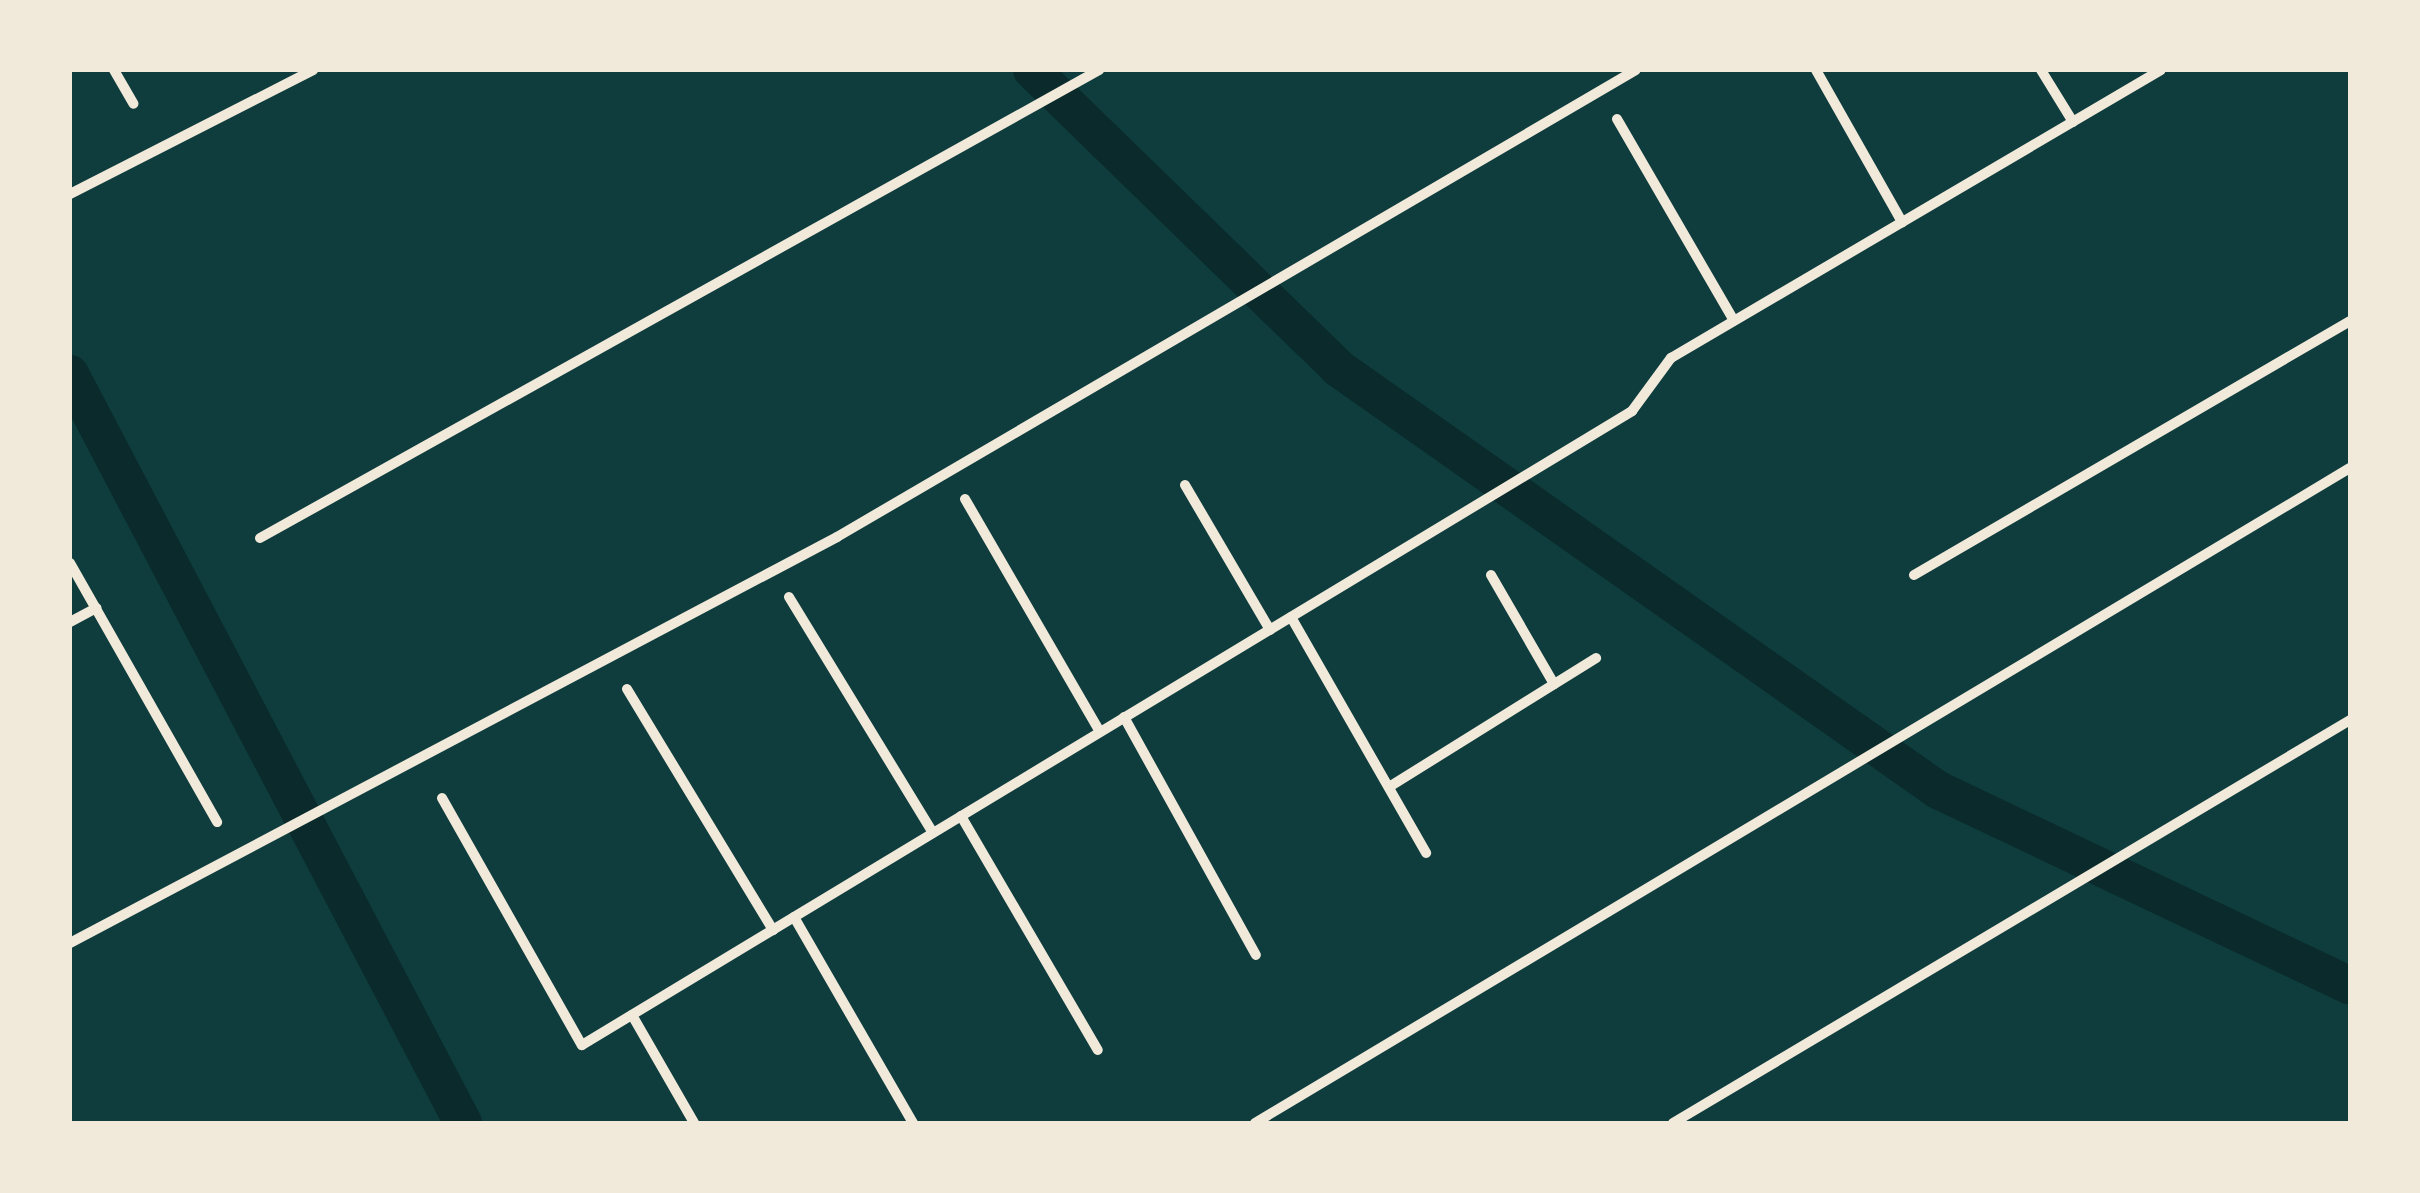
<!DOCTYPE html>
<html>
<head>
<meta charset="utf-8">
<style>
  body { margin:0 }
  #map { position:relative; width:2420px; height:1193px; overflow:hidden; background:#0f3d3e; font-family:Raleway,sans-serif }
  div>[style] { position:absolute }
  .canal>* { height:38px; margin:-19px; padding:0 19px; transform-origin:19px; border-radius:19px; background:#0a2a2b }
  .minor>* { height:10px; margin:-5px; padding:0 5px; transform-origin:5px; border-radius:5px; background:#f1e9da }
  span { translate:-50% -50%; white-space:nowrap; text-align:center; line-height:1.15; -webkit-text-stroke:9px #f1e9da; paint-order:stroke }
  .frame { position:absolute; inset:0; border:72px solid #f1e9da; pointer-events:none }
</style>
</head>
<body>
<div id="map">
  <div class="canal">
    <i style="left:1032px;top:70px;width:427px;rotate:44.2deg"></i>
    <i style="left:1338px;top:368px;width:734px;rotate:35.12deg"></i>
    <i style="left:1938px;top:790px;width:456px;rotate:25.4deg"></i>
    <i style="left:70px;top:374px;width:846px;rotate:62.31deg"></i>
  </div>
  <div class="minor">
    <i style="left:114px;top:70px;width:39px;rotate:60deg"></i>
    <i style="left:1816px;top:70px;width:175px;rotate:60.5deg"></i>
    <i style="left:2041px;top:70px;width:61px;rotate:58.4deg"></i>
    <i style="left:1617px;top:119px;width:233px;rotate:59.9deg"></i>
    <i style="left:70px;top:194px;width:273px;rotate:-27deg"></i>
    <i style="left:1185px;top:485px;width:168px;rotate:59.6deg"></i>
    <i style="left:965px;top:499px;width:269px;rotate:59.9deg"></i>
    <i style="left:260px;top:538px;width:961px;rotate:-29.15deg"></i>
    <i style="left:70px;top:563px;width:298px;rotate:60.4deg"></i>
    <i style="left:1491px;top:575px;width:126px;rotate:60deg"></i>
    <i style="left:1914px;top:575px;width:505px;rotate:-30.22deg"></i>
    <i style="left:789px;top:597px;width:276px;rotate:58.6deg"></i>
    <i style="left:1291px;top:617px;width:272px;rotate:60.2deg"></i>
    <i style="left:70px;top:622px;width:30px;rotate:-28deg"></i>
    <i style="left:627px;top:689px;width:282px;rotate:58.8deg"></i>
    <i style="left:1124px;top:717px;width:272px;rotate:61deg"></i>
    <i style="left:1389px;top:787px;width:244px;rotate:-31.9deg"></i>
    <i style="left:442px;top:798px;width:284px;rotate:60.5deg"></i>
    <i style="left:582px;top:1045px;width:1227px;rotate:-31.12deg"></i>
    <i style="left:1632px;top:411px;width:66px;rotate:-53.7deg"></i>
    <i style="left:1671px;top:358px;width:568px;rotate:-30.45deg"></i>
    <i style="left:961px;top:816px;width:271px;rotate:59.7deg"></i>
    <i style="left:794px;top:917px;width:238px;rotate:60deg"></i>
    <i style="left:70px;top:943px;width:868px;rotate:-27.89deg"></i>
    <i style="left:837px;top:537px;width:925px;rotate:-30.31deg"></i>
    <i style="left:632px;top:1015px;width:125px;rotate:60.1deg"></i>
    <i style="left:1255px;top:1123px;width:1276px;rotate:-30.89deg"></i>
    <i style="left:1673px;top:1123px;width:788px;rotate:-30.76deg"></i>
  </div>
  <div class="frame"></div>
</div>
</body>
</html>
